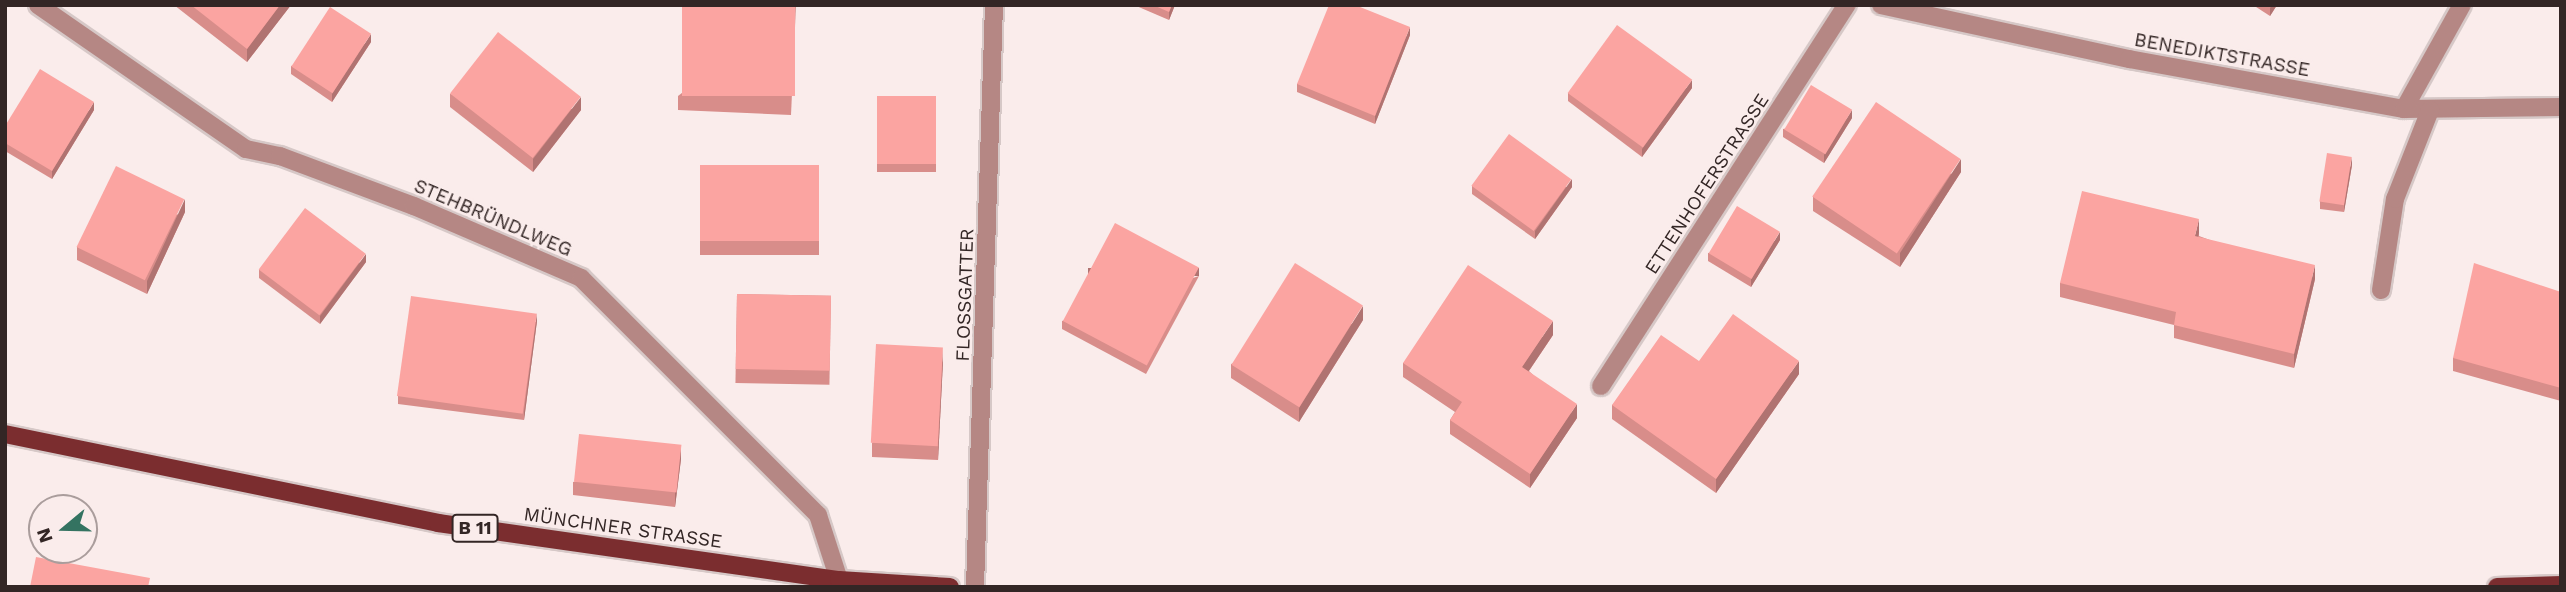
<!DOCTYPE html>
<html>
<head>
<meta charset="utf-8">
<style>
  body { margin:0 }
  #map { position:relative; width:2566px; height:592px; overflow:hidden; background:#faeceb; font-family:"Work Sans",sans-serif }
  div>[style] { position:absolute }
  .roads { filter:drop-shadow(2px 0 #d6c8c7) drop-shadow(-2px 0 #d6c8c7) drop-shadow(0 2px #d6c8c7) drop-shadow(0 -2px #d6c8c7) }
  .minor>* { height:18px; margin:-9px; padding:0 9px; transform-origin:9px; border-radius:9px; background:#b58784 }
  .major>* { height:18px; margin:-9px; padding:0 9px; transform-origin:9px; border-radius:9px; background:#7b2d2f }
  .wall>* { inset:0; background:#d88d8a; transform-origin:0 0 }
  .shaded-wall>* { inset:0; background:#b07371; transform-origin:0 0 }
  .building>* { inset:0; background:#fba4a1; transform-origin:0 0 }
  span { translate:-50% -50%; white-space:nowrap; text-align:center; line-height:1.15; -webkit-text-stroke:5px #faeceb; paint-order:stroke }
  .shield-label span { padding:2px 5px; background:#faeceb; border:2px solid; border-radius:5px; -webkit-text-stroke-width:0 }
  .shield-label { font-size:18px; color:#332625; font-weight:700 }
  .street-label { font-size:19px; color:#332625 }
  .frame { position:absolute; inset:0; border:7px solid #332625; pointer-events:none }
  .north { position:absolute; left:28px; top:494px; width:70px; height:70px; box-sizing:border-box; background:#faeceb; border:2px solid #aa9d9c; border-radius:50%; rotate:251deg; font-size:19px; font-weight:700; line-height:28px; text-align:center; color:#332625 }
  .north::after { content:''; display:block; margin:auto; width:24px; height:32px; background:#347361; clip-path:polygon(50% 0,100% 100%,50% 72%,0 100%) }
</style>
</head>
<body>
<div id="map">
  <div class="roads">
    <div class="minor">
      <i style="left:38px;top:5px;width:253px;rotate:34.7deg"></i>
      <i style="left:246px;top:149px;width:35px;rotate:12deg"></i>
      <i style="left:280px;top:156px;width:143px;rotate:20.5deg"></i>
      <i style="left:414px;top:206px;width:182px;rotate:23.3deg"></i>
      <i style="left:581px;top:278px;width:335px;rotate:45deg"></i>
      <i style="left:818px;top:515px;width:68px;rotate:72.1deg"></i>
      <i style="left:1881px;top:5px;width:254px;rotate:12.3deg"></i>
      <i style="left:2129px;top:59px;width:280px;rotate:10.3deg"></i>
      <i style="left:2404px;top:109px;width:157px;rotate:-0.7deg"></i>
      <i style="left:2404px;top:109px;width:119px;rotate:-60.9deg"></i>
      <i style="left:2381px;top:290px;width:92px;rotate:-81.3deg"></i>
      <i style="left:2395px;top:199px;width:96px;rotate:-68.5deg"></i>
      <i style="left:1601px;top:386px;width:454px;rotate:-57.2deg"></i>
      <i style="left:975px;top:587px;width:582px;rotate:-88.13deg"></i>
    </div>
    <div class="major">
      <i style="left:5px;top:434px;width:442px;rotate:11.6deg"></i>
      <i style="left:438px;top:523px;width:405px;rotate:8.1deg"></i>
      <i style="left:839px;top:580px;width:111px;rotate:3.6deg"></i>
      <i style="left:2497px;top:587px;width:64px;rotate:-1.8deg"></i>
    </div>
  </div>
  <div class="wall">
    <i style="clip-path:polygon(174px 5px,291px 5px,247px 62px)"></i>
    <i style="clip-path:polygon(796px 5px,791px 115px,678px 110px,678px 96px)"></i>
    <i style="clip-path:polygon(1134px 5px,1175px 5px,1169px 20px)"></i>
    <i style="clip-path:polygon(2253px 5px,2277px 5px,2270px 16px)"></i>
    <i style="clip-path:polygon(1410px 35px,1375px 124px,1297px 92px,1297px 84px)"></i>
    <i style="clip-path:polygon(371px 42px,332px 102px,291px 74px,291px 66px)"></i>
    <i style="clip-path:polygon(1692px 88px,1642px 157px,1568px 101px,1568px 93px)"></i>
    <i style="clip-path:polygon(450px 94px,581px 110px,533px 172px,450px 107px)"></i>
    <i style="left:877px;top:96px;width:59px;height:76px"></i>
    <i style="clip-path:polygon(94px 110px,52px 179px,5px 151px,5px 126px)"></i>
    <i style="clip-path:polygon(1852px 118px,1824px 163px,1783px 137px,1783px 129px)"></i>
    <i style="left:700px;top:165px;width:119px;height:90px"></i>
    <i style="clip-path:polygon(2352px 165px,2344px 212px,2320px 209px,2320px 201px)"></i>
    <i style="clip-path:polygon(1961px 172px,1900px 267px,1813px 211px,1813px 197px)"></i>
    <i style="clip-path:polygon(1472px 186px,1572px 187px,1535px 239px,1472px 194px)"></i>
    <i style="clip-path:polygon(185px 212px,147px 294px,77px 260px,77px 247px)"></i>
    <i style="clip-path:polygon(2199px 233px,2199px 236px,2315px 279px,2294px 368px,2174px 338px,2174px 325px,2060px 297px,2060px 283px)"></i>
    <i style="clip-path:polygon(1780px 240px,1751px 287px,1708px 261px,1708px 253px)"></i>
    <i style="clip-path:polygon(366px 262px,320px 324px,259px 278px,259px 270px)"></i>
    <i style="clip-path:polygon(1199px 276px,1146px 374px,1062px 329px,1062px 321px)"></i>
    <i style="clip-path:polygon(2561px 292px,2561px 401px,2453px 371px,2453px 358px)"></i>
    <i style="left:737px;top:294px;width:94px;height:89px;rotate:1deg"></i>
    <i style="clip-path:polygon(1363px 320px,1299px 422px,1231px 378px,1231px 364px)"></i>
    <i style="clip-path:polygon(537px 321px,524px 420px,398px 404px,398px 396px)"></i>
    <i style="clip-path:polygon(1553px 335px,1529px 371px,1577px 418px,1530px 488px,1450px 434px,1450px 420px,1455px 412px,1403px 377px,1403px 363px)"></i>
    <i style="clip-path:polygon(943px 361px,938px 460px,872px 457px,872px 443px)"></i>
    <i style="clip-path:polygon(1699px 361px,1799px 374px,1716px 493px,1612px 419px,1612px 405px)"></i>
    <i style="clip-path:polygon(681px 459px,675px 507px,573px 495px,573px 482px)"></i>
  </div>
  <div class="shaded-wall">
    <i style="clip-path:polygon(280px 5px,291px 5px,247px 62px,247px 49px)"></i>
    <i style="clip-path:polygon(1172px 5px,1175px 5px,1169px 20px,1169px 12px)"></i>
    <i style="clip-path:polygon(2272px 5px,2277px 5px,2270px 16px,2270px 8px)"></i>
    <i style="clip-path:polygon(1410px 27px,1410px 35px,1375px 124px,1375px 116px)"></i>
    <i style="clip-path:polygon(371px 34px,371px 42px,332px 102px,332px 94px)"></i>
    <i style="clip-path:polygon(1692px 80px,1692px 88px,1642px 157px,1642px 149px)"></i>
    <i style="clip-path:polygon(581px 97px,581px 110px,533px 172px,533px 159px)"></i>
    <i style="clip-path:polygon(94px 102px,94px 110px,52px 179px,52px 171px)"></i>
    <i style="clip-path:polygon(1852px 110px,1852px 118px,1824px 163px,1824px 155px)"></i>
    <i style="clip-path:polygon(2352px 157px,2352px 165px,2344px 212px,2344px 204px)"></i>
    <i style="clip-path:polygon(1961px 159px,1961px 172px,1900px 267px,1900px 253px)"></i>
    <i style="clip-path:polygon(1572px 179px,1572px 187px,1535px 239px,1535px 231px)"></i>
    <i style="clip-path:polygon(185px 199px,185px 212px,147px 294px,147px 281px)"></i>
    <i style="clip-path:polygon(2199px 219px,2199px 233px,2195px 249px,2195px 236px)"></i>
    <i style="clip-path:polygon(1780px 232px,1780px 240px,1751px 287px,1751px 279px)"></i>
    <i style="clip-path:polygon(366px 254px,366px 262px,320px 324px,320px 316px)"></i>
    <i style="clip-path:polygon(2315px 265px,2315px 279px,2294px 368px,2294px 354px)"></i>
    <i style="left:1199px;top:268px;width:8px;height:111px;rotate:90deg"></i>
    <i style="clip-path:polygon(1363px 306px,1363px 320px,1299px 422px,1299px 408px)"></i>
    <i style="clip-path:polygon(537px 313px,537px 321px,524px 420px,524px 412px)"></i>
    <i style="clip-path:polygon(1553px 321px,1553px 335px,1522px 381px,1522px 367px)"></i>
    <i style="clip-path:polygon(943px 348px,943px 361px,938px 460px,938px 447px)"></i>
    <i style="clip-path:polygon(1799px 361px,1799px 374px,1716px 493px,1716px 479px)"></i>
    <i style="clip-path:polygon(1577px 404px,1577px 418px,1530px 488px,1530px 474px)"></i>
    <i style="clip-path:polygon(681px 445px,681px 459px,675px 507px,675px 493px)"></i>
  </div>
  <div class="building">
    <i style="clip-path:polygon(191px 5px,280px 5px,247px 49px)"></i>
    <i style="left:682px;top:5px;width:113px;height:91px"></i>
    <i style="clip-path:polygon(1153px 5px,1172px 5px,1169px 12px)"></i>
    <i style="clip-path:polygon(1329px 5px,1355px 5px,1410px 27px,1375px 116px,1297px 84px)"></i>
    <i style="left:330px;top:7px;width:49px;height:71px;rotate:33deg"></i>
    <i style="left:1617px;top:25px;width:93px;height:84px;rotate:36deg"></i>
    <i style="left:498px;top:32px;width:105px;height:78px;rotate:38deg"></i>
    <i style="clip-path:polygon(40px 69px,94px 102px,52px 171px,5px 143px,5px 126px)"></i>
    <i style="left:1811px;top:85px;width:48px;height:52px;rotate:31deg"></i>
    <i style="left:877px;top:96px;width:59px;height:68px"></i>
    <i style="left:1876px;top:102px;width:102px;height:114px;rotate:34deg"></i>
    <i style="left:1509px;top:134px;width:77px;height:64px;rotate:36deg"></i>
    <i style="left:2327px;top:153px;width:25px;height:49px;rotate:9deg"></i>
    <i style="left:700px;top:165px;width:119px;height:76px"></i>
    <i style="left:116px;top:166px;width:76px;height:90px;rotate:26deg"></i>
    <i style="clip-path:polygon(2082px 191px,2199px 219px,2195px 236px,2315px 265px,2294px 354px,2174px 325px,2176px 312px,2060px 283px)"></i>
    <i style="left:1737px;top:206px;width:50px;height:55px;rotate:31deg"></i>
    <i style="left:305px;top:208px;width:76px;height:77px;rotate:37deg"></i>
    <i style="left:1115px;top:223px;width:95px;height:111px;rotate:28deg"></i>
    <i style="left:1295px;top:263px;width:80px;height:120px;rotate:32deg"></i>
    <i style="clip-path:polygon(2474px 263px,2561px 292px,2561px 388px,2453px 358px)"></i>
    <i style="clip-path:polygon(1468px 265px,1553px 321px,1522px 367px,1577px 404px,1530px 474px,1450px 420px,1462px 402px,1403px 363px)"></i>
    <i style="left:737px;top:294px;width:94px;height:75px;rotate:1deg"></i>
    <i style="left:411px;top:296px;width:127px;height:101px;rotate:8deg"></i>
    <i style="clip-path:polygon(1733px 314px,1799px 361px,1716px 479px,1612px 405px,1661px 335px,1699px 361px)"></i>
    <i style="left:876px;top:344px;width:67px;height:99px;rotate:3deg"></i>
    <i style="left:579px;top:434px;width:103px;height:48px;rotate:6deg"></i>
    <i style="clip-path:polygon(36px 557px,150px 578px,148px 587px,30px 587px)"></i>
  </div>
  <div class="shield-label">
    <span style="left:475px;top:528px">B 11</span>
  </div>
  <div class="street-label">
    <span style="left:2222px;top:55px;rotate:10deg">BENEDIKTSTRASSE</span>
    <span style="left:1707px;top:184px;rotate:-57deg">ETTENHOFERSTRASSE</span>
    <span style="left:493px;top:218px;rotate:23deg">STEHBRÜNDLWEG</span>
    <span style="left:965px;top:295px;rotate:-88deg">FLOSSGATTER</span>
    <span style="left:623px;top:528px;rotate:8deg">MÜNCHNER STRASSE</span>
  </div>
  <div class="frame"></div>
  <div class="north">N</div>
</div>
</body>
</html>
